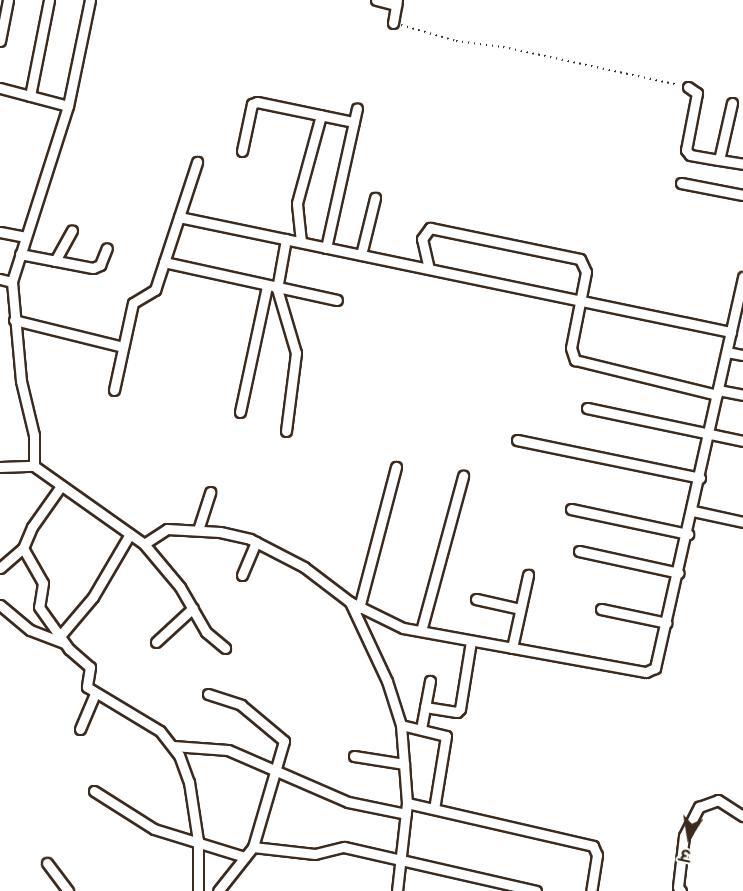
<!DOCTYPE html>
<html>
<head>
<meta charset="utf-8">
<style>
  body { margin:0 }
  #map { position:relative; width:743px; height:891px; overflow:hidden; background:#fff; font-family:Caveat,"Playpen Sans Deva",sans-serif }
  div>[style] { position:absolute }
  .path>* { height:2px; margin-top:-1px; transform-origin:0; background:repeating-linear-gradient(90deg,#3b2a1e 0 1.5px,transparent 0 6px) }
  .roads { filter:drop-shadow(2px 0 #3b2a1e) drop-shadow(-2px 0 #3b2a1e) drop-shadow(0 2px #3b2a1e) drop-shadow(0 -2px #3b2a1e) }
  .minor>* { height:9px; margin:-4.5px; padding:0 4.5px; transform-origin:4.5px; border-radius:4.5px; background:#fff }
  span { translate:-50% -50%; white-space:nowrap; text-align:center; line-height:1.15; -webkit-text-stroke:4.5px #fff; paint-order:stroke }
  .north { position:absolute; left:659px; top:807px; width:60px; height:60px; -webkit-text-stroke:4px #fff; paint-order:stroke; rotate:192deg; font-size:16px; font-weight:700; line-height:24px; text-align:center; color:#3b2a1e }
  .north::after { content:''; display:block; margin:auto; width:21px; height:27px; background:#3b2a1e; clip-path:polygon(50% 0,100% 100%,50% 72%,0 100%) }
</style>
</head>
<body>
<div id="map">
  <div class="path">
    <i style="left:401px;top:25px;width:57px;rotate:16.2deg"></i>
    <i style="left:456px;top:41px;width:47px;rotate:7.3deg"></i>
    <i style="left:503px;top:47px;width:180px;rotate:12.2deg"></i>
  </div>
  <div class="roads">
    <div class="minor">
      <i style="left:90px;top:0;width:108px;rotate:101.7deg"></i>
      <i style="left:68px;top:106px;width:185px;rotate:107.7deg"></i>
      <i style="left:12px;top:282px;width:99px;rotate:84.8deg"></i>
      <i style="left:21px;top:381px;width:56px;rotate:76.5deg"></i>
      <i style="left:34px;top:435px;width:31px;rotate:90deg"></i>
      <i style="left:34px;top:466px;width:135px;rotate:35.3deg"></i>
      <i style="left:144px;top:544px;width:56px;rotate:50.1deg"></i>
      <i style="left:180px;top:587px;width:52px;rotate:60deg"></i>
      <i style="left:206px;top:632px;width:25px;rotate:40deg"></i>
      <i style="left:376px;top:0;width:21px;rotate:14deg"></i>
      <i style="left:393px;top:23px;width:23px;rotate:-80deg"></i>
      <i style="left:0;top:41px;width:42px;rotate:-79deg"></i>
      <i style="left:688px;top:87px;width:11px;rotate:34deg"></i>
      <i style="left:697px;top:93px;width:58px;rotate:100.9deg"></i>
      <i style="left:686px;top:150px;width:6px;rotate:51deg"></i>
      <i style="left:690px;top:155px;width:29px;rotate:10deg"></i>
      <i style="left:0;top:88px;width:70px;rotate:14.8deg"></i>
      <i style="left:30px;top:96px;width:98px;rotate:-78.8deg"></i>
      <i style="left:732px;top:103px;width:58px;rotate:102.8deg"></i>
      <i style="left:719px;top:160px;width:24px;rotate:9deg"></i>
      <i style="left:242px;top:151px;width:48px;rotate:-78deg"></i>
      <i style="left:252px;top:104px;width:5px;rotate:-22deg"></i>
      <i style="left:257px;top:102px;width:99px;rotate:11.7deg"></i>
      <i style="left:681px;top:183px;width:63px;rotate:11deg"></i>
      <i style="left:179px;top:217px;width:564px;rotate:11.77deg"></i>
      <i style="left:0;top:232px;width:25px;rotate:11deg"></i>
      <i style="left:301px;top:242px;width:39px;rotate:-96deg"></i>
      <i style="left:297px;top:203px;width:91px;rotate:-74.7deg"></i>
      <i style="left:326px;top:248px;width:143px;rotate:-77.5deg"></i>
      <i style="left:20px;top:254px;width:74px;rotate:10.9deg"></i>
      <i style="left:93px;top:268px;width:8px;rotate:-23deg"></i>
      <i style="left:100px;top:265px;width:18px;rotate:-68deg"></i>
      <i style="left:361px;top:255px;width:59px;rotate:-76.2deg"></i>
      <i style="left:55px;top:261px;width:35px;rotate:-61deg"></i>
      <i style="left:164px;top:262px;width:177px;rotate:12.4deg"></i>
      <i style="left:429px;top:269px;width:31px;rotate:-103deg"></i>
      <i style="left:422px;top:239px;width:14px;rotate:-54deg"></i>
      <i style="left:430px;top:228px;width:153px;rotate:11.7deg"></i>
      <i style="left:580px;top:259px;width:14px;rotate:65deg"></i>
      <i style="left:586px;top:272px;width:77px;rotate:101.2deg"></i>
      <i style="left:571px;top:348px;width:13px;rotate:72deg"></i>
      <i style="left:575px;top:360px;width:146px;rotate:13.8deg"></i>
      <i style="left:0;top:279px;width:12px;rotate:14deg"></i>
      <i style="left:14px;top:320px;width:112px;rotate:13.9deg"></i>
      <i style="left:727px;top:352px;width:16px;rotate:11deg"></i>
      <i style="left:114px;top:390px;width:89px;rotate:-77.7deg"></i>
      <i style="left:133px;top:303px;width:26px;rotate:-31deg"></i>
      <i style="left:155px;top:290px;width:135px;rotate:-71.8deg"></i>
      <i style="left:718px;top:390px;width:25px;rotate:11deg"></i>
      <i style="left:587px;top:408px;width:159px;rotate:11.9deg"></i>
      <i style="left:240px;top:412px;width:129px;rotate:-77.9deg"></i>
      <i style="left:286px;top:431px;width:79px;rotate:-82.7deg"></i>
      <i style="left:296px;top:353px;width:67px;rotate:-106.5deg"></i>
      <i style="left:277px;top:289px;width:51px;rotate:-79.8deg"></i>
      <i style="left:517px;top:440px;width:187px;rotate:11.7deg"></i>
      <i style="left:0;top:467px;width:34px;rotate:-2deg"></i>
      <i style="left:61px;top:486px;width:50px;rotate:125.3deg"></i>
      <i style="left:32px;top:527px;width:23px;rotate:113deg"></i>
      <i style="left:23px;top:548px;width:40px;rotate:60.3deg"></i>
      <i style="left:43px;top:583px;width:24px;rotate:99deg"></i>
      <i style="left:39px;top:607px;width:52px;rotate:54.5deg"></i>
      <i style="left:69px;top:649px;width:28px;rotate:41deg"></i>
      <i style="left:90px;top:667px;width:20px;rotate:99deg"></i>
      <i style="left:87px;top:687px;width:85px;rotate:31.1deg"></i>
      <i style="left:160px;top:731px;width:31px;rotate:52deg"></i>
      <i style="left:179px;top:755px;width:29px;rotate:70deg"></i>
      <i style="left:189px;top:782px;width:60px;rotate:81.3deg"></i>
      <i style="left:198px;top:841px;width:50px;rotate:90deg"></i>
      <i style="left:571px;top:509px;width:120px;rotate:12.1deg"></i>
      <i style="left:693px;top:511px;width:51px;rotate:12.4deg"></i>
      <i style="left:198px;top:530px;width:40px;rotate:-72deg"></i>
      <i style="left:144px;top:544px;width:27px;rotate:-33deg"></i>
      <i style="left:167px;top:529px;width:53px;rotate:3.2deg"></i>
      <i style="left:220px;top:532px;width:31px;rotate:13deg"></i>
      <i style="left:250px;top:539px;width:61px;rotate:27.4deg"></i>
      <i style="left:304px;top:567px;width:58px;rotate:37.3deg"></i>
      <i style="left:350px;top:602px;width:87px;rotate:64.9deg"></i>
      <i style="left:387px;top:681px;width:46px;rotate:72.3deg"></i>
      <i style="left:401px;top:725px;width:78px;rotate:85.6deg"></i>
      <i style="left:407px;top:803px;width:89px;rotate:96.5deg"></i>
      <i style="left:579px;top:551px;width:102px;rotate:12.4deg"></i>
      <i style="left:0;top:568px;width:30px;rotate:-41deg"></i>
      <i style="left:242px;top:575px;width:36px;rotate:-67deg"></i>
      <i style="left:476px;top:599px;width:45px;rotate:12.8deg"></i>
      <i style="left:350px;top:602px;width:59px;rotate:26.1deg"></i>
      <i style="left:403px;top:628px;width:247px;rotate:10.3deg"></i>
      <i style="left:646px;top:672px;width:10px;rotate:-24deg"></i>
      <i style="left:655px;top:668px;width:401px;rotate:-77.3deg"></i>
      <i style="left:0;top:605px;width:39px;rotate:40deg"></i>
      <i style="left:30px;top:630px;width:36px;rotate:21deg"></i>
      <i style="left:359px;top:608px;width:146px;rotate:-75.3deg"></i>
      <i style="left:601px;top:609px;width:67px;rotate:12deg"></i>
      <i style="left:421px;top:631px;width:161px;rotate:-74.8deg"></i>
      <i style="left:60px;top:636px;width:51px;rotate:-49.8deg"></i>
      <i style="left:93px;top:597px;width:73px;rotate:-59.6deg"></i>
      <i style="left:156px;top:642px;width:50px;rotate:-42.6deg"></i>
      <i style="left:512px;top:648px;width:75px;rotate:-77.6deg"></i>
      <i style="left:208px;top:694px;width:35px;rotate:18deg"></i>
      <i style="left:241px;top:705px;width:56px;rotate:39.9deg"></i>
      <i style="left:284px;top:741px;width:110px;rotate:106.3deg"></i>
      <i style="left:253px;top:847px;width:56px;rotate:128.5deg"></i>
      <i style="left:425px;top:707px;width:32px;rotate:9deg"></i>
      <i style="left:457px;top:712px;width:4px;rotate:-45deg"></i>
      <i style="left:460px;top:709px;width:69px;rotate:-80.8deg"></i>
      <i style="left:401px;top:725px;width:46px;rotate:13.7deg"></i>
      <i style="left:446px;top:736px;width:74px;rotate:99.3deg"></i>
      <i style="left:80px;top:729px;width:39px;rotate:-67deg"></i>
      <i style="left:421px;top:729px;width:49px;rotate:-79.4deg"></i>
      <i style="left:173px;top:746px;width:55px;rotate:4.2deg"></i>
      <i style="left:228px;top:750px;width:131px;rotate:23.4deg"></i>
      <i style="left:348px;top:802px;width:59px;rotate:11.7deg"></i>
      <i style="left:354px;top:756px;width:51px;rotate:9.1deg"></i>
      <i style="left:94px;top:791px;width:71px;rotate:32.3deg"></i>
      <i style="left:154px;top:829px;width:95px;rotate:17.1deg"></i>
      <i style="left:407px;top:803px;width:191px;rotate:13deg"></i>
      <i style="left:593px;top:846px;width:10px;rotate:66deg"></i>
      <i style="left:597px;top:855px;width:36px;rotate:99deg"></i>
      <i style="left:253px;top:847px;width:62px;rotate:6.4deg"></i>
      <i style="left:315px;top:854px;width:30px;rotate:-14deg"></i>
      <i style="left:344px;top:847px;width:197px;rotate:12.9deg"></i>
      <i style="left:47px;top:863px;width:35px;rotate:53deg"></i>
      <i style="left:681px;top:891px;width:5px;rotate:-127deg"></i>
      <i style="left:678px;top:887px;width:51px;rotate:-83.3deg"></i>
      <i style="left:684px;top:836px;width:33px;rotate:-63deg"></i>
      <i style="left:699px;top:807px;width:20px;rotate:-20deg"></i>
      <i style="left:718px;top:800px;width:30px;rotate:33deg"></i>
    </div>
  </div>
  <div class="north">उ</div>
</div>
</body>
</html>
